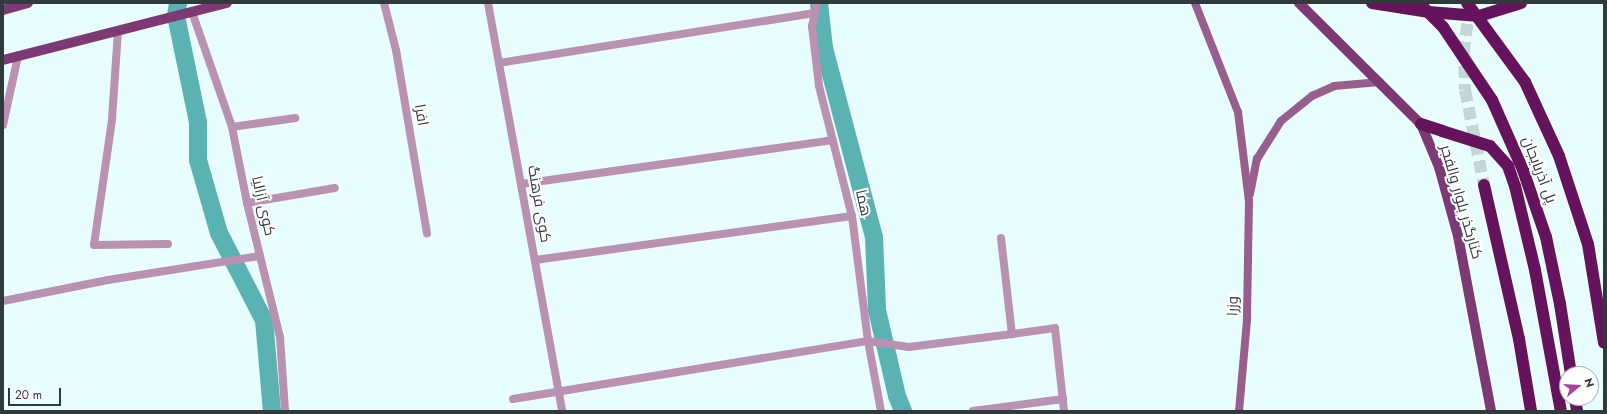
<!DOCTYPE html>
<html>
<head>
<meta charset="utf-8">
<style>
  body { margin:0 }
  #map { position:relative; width:1607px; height:414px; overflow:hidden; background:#e8fefe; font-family:Jost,Cairo,sans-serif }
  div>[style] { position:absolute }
  .canal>* { height:18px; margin:-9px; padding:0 9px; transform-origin:9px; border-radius:9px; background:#5bb2b2 }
  .highway-tunnel>* { height:12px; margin-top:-6px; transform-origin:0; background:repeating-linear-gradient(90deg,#c3d7d7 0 12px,transparent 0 18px) }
  .street>* { height:8px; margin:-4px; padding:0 4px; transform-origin:4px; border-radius:4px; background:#b991b1 }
  .secondary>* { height:8px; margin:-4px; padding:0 4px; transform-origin:4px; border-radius:4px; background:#975e8e }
  .primary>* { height:10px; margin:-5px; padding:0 5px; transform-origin:5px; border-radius:5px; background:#7d3974 }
  .highway>* { height:12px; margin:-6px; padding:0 6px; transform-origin:6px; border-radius:6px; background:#66135e }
  .highway-bridge>* { height:12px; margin:-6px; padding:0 6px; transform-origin:6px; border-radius:6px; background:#66135e }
  span { translate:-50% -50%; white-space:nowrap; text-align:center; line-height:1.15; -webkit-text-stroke:4px #fff; paint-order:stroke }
  .street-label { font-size:15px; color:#313a3a }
  .frame { position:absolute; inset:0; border:4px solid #313a3a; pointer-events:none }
  .north { position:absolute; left:1559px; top:366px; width:40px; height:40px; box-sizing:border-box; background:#fff; border:1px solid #adb0b0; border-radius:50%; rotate:72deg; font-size:11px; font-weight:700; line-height:16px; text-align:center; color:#313a3a }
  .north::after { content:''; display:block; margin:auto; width:14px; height:18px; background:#ad41a0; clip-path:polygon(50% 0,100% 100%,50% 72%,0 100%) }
  .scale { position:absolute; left:8px; top:388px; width:53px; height:18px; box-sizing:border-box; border:2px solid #313a3a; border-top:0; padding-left:5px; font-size:12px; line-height:14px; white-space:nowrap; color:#313a3a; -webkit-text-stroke:3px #fff; paint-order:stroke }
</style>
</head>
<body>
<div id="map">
  <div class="canal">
    <i style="left:178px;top:3px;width:13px;rotate:99deg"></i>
    <i style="left:176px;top:16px;width:108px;rotate:78.3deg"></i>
    <i style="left:198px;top:122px;width:38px;rotate:90deg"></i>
    <i style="left:198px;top:160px;width:76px;rotate:74deg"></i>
    <i style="left:219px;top:233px;width:98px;rotate:62.7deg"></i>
    <i style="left:264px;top:320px;width:91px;rotate:85deg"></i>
    <i style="left:819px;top:3px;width:45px;rotate:83.7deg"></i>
    <i style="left:824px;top:48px;width:196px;rotate:75.2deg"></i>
    <i style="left:874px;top:237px;width:73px;rotate:87.6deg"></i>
    <i style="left:877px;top:310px;width:88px;rotate:76.9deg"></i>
    <i style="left:897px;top:396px;width:16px;rotate:68deg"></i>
  </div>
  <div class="highway-tunnel">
    <i style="left:1470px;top:6px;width:42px;rotate:98.1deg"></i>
    <i style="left:1464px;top:48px;width:42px;rotate:88.6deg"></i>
    <i style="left:1465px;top:90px;width:97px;rotate:78.7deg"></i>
  </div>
  <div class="street">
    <i style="left:384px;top:3px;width:49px;rotate:75.7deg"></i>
    <i style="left:396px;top:50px;width:186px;rotate:80.4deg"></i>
    <i style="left:488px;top:3px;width:415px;rotate:79.7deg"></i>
    <i style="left:817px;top:3px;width:24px;rotate:102deg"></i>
    <i style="left:812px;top:26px;width:60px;rotate:83.3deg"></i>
    <i style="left:819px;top:86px;width:134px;rotate:75.8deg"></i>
    <i style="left:852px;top:216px;width:126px;rotate:82.7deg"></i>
    <i style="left:868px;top:341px;width:71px;rotate:79.5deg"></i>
    <i style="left:192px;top:12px;width:122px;rotate:70.8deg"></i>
    <i style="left:232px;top:127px;width:77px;rotate:78.8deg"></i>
    <i style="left:247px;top:203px;width:138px;rotate:76.2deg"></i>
    <i style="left:280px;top:337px;width:74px;rotate:86.1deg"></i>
    <i style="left:118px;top:31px;width:89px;rotate:93.9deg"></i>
    <i style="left:112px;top:120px;width:126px;rotate:98.2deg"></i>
    <i style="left:94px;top:245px;width:74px;rotate:-0.8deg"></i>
    <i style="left:499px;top:63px;width:318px;rotate:-9deg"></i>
    <i style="left:3px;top:125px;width:71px;rotate:-77.7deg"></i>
    <i style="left:232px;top:127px;width:64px;rotate:-8.1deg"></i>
    <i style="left:521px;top:184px;width:315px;rotate:-8deg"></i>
    <i style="left:247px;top:203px;width:89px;rotate:-9.7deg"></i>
    <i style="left:1001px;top:238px;width:97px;rotate:83.5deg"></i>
    <i style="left:1012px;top:334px;width:43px;rotate:-7.9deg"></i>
    <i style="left:1055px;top:328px;width:83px;rotate:83.8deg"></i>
    <i style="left:535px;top:260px;width:320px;rotate:-7.9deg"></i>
    <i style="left:3px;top:301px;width:107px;rotate:-11.3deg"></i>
    <i style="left:108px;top:280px;width:154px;rotate:-9deg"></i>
    <i style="left:513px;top:399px;width:360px;rotate:-9.3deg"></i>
    <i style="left:868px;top:341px;width:41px;rotate:8.3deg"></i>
    <i style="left:909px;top:347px;width:104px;rotate:-7.2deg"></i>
    <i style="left:973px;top:411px;width:91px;rotate:-7.6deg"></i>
  </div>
  <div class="secondary">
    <i style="left:1195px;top:3px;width:117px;rotate:68.5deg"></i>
    <i style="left:1238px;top:112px;width:90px;rotate:83deg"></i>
    <i style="left:1249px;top:201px;width:119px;rotate:91deg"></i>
    <i style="left:1247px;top:320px;width:91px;rotate:95deg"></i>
    <i style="left:1250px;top:194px;width:36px;rotate:-79deg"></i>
    <i style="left:1257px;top:159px;width:45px;rotate:-57.7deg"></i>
    <i style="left:1281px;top:121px;width:40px;rotate:-39deg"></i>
    <i style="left:1312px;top:96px;width:24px;rotate:-24deg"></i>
    <i style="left:1334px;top:86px;width:46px;rotate:-5deg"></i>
  </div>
  <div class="primary">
    <i style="left:1299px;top:3px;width:172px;rotate:44.8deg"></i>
    <i style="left:1421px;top:124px;width:47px;rotate:67.3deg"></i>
    <i style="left:1439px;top:167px;width:72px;rotate:74.6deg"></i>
    <i style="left:1458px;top:236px;width:178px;rotate:79.3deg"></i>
    <i style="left:3px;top:10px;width:26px;rotate:-16deg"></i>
    <i style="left:3px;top:60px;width:231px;rotate:-14.3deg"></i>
  </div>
  <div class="highway">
    <i style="left:1372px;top:3px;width:58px;rotate:9deg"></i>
    <i style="left:1429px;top:12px;width:50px;rotate:4.6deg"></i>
    <i style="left:1479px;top:16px;width:44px;rotate:-17.2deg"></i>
    <i style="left:1525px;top:82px;width:81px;rotate:65.3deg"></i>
    <i style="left:1559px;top:156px;width:93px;rotate:71.8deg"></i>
    <i style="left:1588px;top:244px;width:100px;rotate:80.8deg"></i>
    <i style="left:1492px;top:100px;width:77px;rotate:66.1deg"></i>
    <i style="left:1523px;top:170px;width:71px;rotate:71.1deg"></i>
    <i style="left:1546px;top:237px;width:68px;rotate:78.2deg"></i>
    <i style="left:1560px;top:304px;width:71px;rotate:81.1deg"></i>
    <i style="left:1421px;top:124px;width:22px;rotate:18deg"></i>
    <i style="left:1484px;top:185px;width:158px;rotate:77.2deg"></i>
    <i style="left:1519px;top:339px;width:73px;rotate:80.5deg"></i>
    <i style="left:1515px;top:186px;width:86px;rotate:76.6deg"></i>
    <i style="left:1535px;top:270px;width:143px;rotate:79.6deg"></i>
    <i style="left:1575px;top:398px;width:13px;rotate:81deg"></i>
  </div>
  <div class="highway-bridge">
    <i style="left:1419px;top:3px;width:34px;rotate:45deg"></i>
    <i style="left:1443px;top:27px;width:88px;rotate:56.1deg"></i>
    <i style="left:1467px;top:3px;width:98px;rotate:53.7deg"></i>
    <i style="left:1442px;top:131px;width:50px;rotate:17.4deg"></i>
    <i style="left:1490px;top:146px;width:27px;rotate:48deg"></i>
    <i style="left:1508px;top:166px;width:21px;rotate:71deg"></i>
  </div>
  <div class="street-label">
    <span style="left:421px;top:115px;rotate:80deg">افرا</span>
    <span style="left:1539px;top:170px;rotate:69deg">پل آذربایجان</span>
    <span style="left:1461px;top:202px;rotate:74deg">کنارگذر بلوار والفجر</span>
    <span style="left:863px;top:203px;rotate:77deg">هما</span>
    <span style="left:539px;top:204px;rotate:80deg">کوی فرهنگ</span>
    <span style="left:263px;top:206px;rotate:77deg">کوی آزالیا</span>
    <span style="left:1233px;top:306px;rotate:-89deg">وزرا</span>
  </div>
  <div class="frame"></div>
  <div class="north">N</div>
  <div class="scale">20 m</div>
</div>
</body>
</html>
